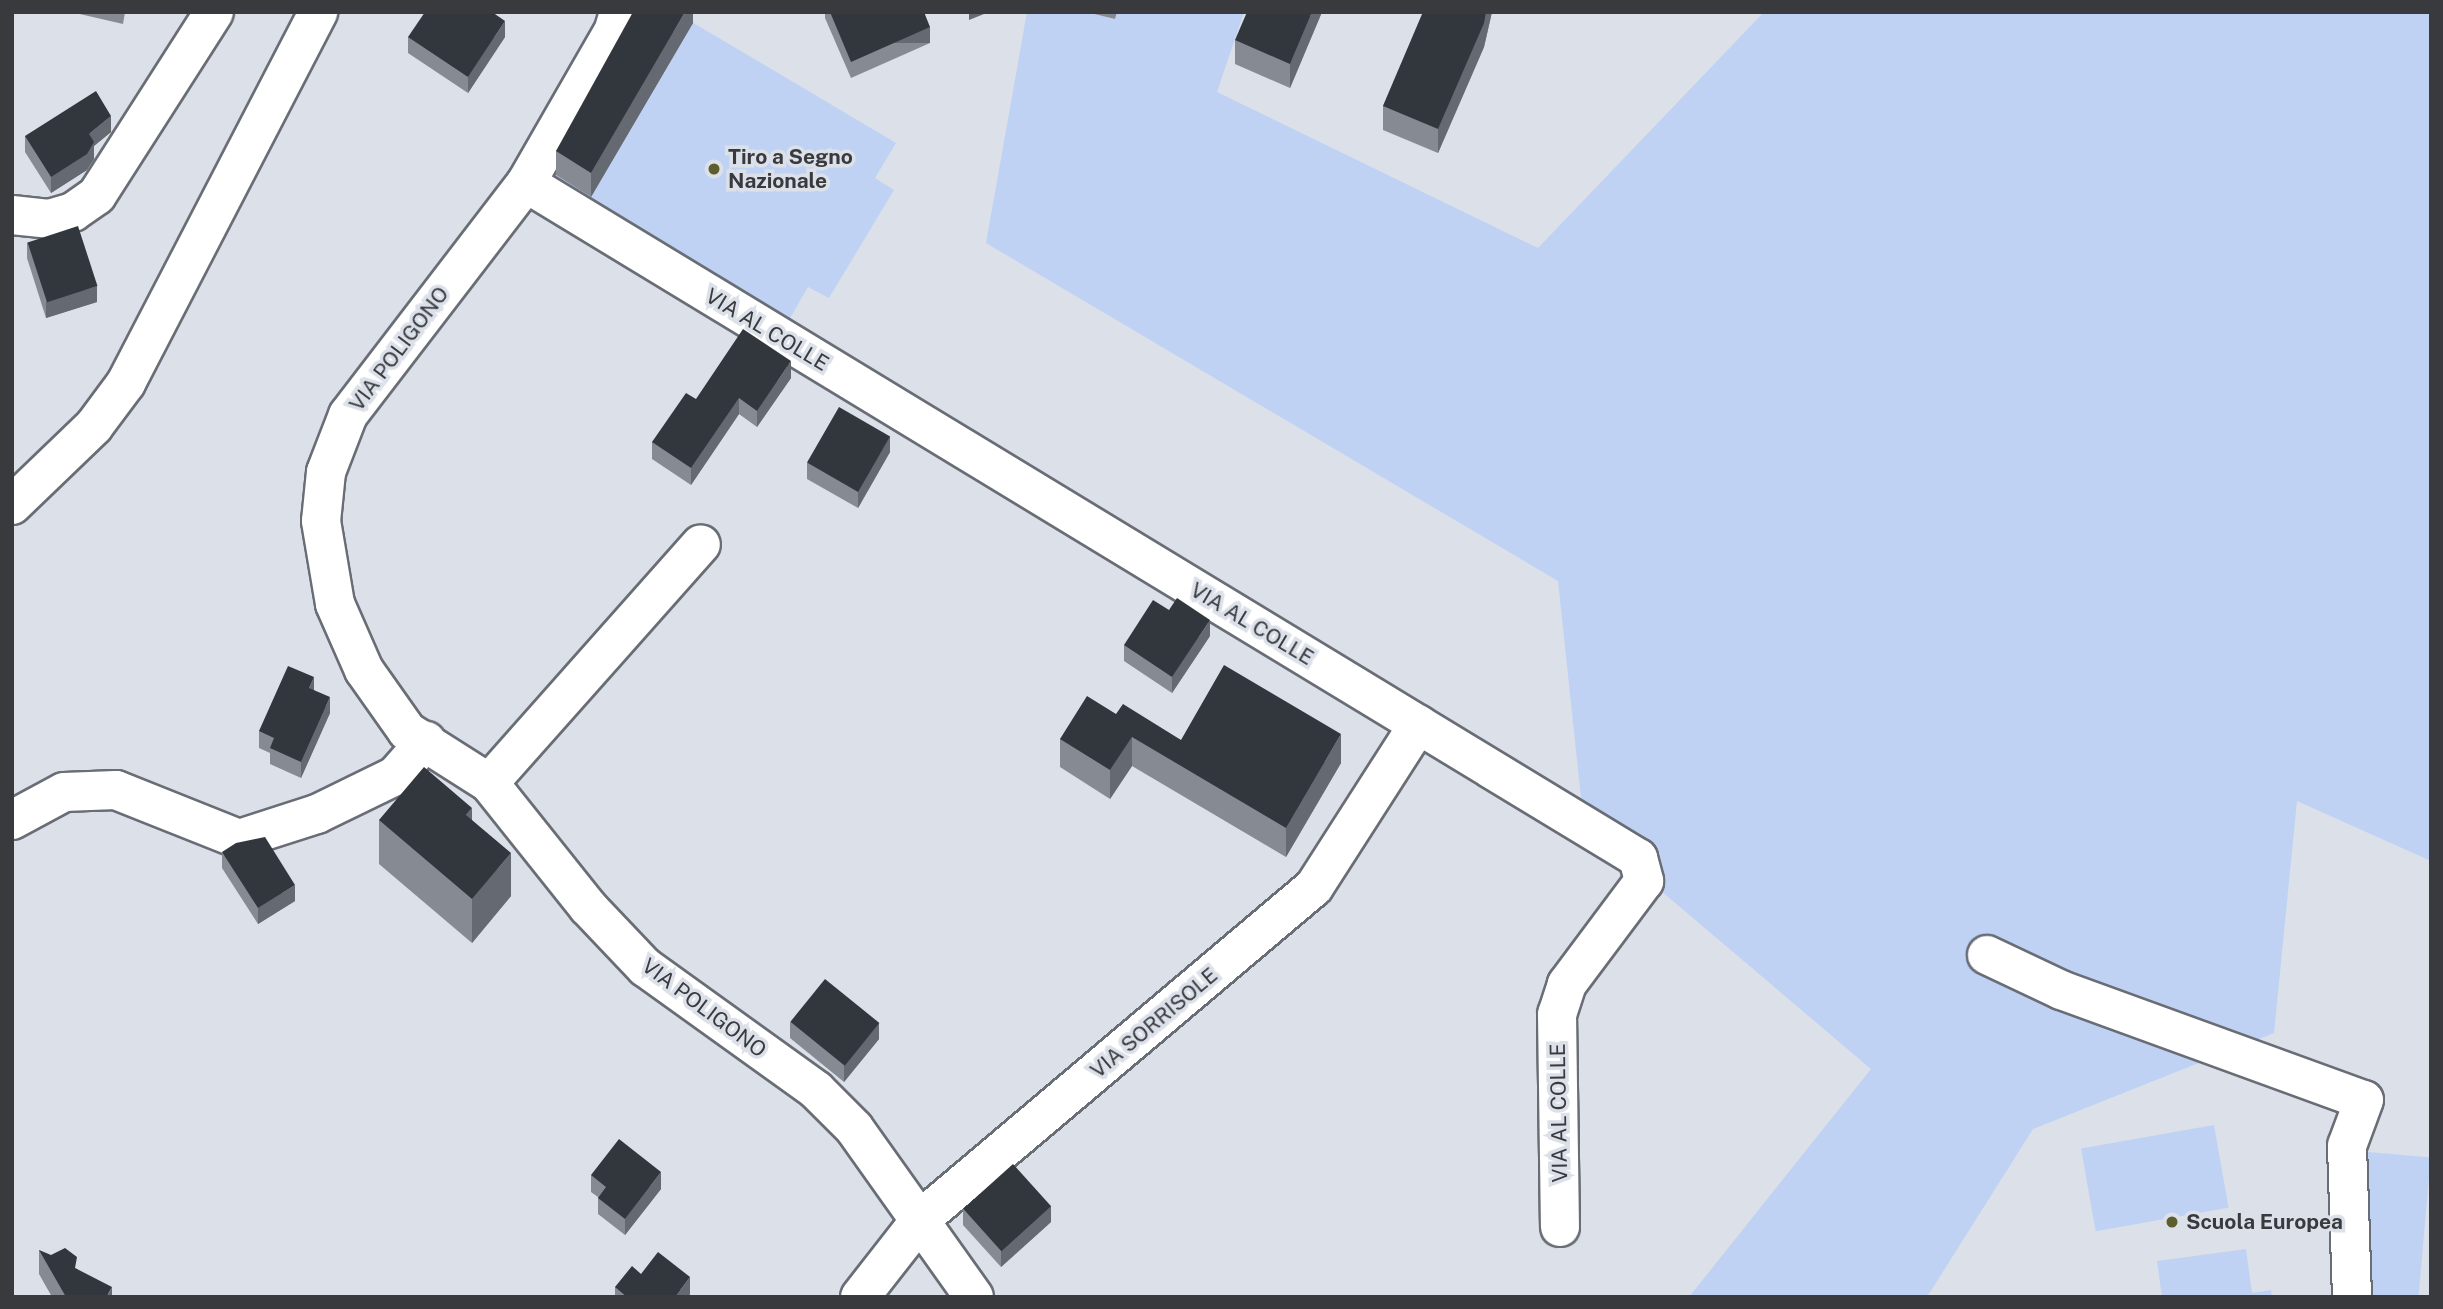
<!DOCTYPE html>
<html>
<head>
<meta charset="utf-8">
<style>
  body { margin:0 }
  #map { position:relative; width:2443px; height:1309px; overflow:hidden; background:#dbe0e9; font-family:"Public Sans",sans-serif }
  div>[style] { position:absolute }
  .green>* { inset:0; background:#bfd2f4; transform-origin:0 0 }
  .roads { filter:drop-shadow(2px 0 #696d75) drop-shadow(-2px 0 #696d75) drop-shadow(0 2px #696d75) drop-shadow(0 -2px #696d75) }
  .minor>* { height:38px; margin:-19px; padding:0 19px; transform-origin:19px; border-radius:19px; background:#fff }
  .major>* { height:38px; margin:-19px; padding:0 19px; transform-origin:19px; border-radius:19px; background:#fff }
  .wall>* { inset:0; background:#868b93 }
  .shaded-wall>* { inset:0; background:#656971; transform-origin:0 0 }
  .building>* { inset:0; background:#32363d; transform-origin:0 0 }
  .dots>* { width:19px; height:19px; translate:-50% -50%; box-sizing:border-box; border:4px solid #dbe0e9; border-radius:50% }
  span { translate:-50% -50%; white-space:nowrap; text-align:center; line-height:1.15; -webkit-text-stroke:7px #dbe0e9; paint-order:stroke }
  .poi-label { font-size:21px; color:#383a3e; font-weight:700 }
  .left { translate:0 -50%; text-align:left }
  .street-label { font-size:21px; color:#383a3e }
  .frame { position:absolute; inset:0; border:14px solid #383a3e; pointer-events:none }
</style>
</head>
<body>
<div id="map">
  <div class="green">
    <i style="clip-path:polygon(675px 12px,896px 143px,875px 178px,894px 190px,829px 298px,808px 287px,786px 325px,541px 179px)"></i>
    <i style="clip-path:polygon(1027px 12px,1086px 12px,1115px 19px,1117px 12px,1244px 12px,1217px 92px,1538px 248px,1764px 12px,2431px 12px,2431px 861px,2297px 801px,2274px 1033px,2033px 1129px,1927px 1297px,1689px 1297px,1871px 1069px,1654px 885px,1582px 807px,1558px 581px,986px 243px)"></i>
    <i style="left:2214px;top:1125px;width:84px;height:135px;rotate:80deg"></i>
    <i style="left:2368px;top:1152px;width:63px;height:145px;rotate:5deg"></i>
    <i style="clip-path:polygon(2246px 1249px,2252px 1293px,2271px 1290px,2272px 1297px,2162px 1297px,2157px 1261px)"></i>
  </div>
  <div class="roads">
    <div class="minor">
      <i style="left:619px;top:12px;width:19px;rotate:106deg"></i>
      <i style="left:614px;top:30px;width:177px;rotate:119.9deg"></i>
      <i style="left:526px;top:183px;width:292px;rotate:127.5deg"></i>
      <i style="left:348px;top:415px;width:61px;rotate:111.1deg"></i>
      <i style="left:326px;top:472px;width:49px;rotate:95.8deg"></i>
      <i style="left:321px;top:521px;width:84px;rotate:80.4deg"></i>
      <i style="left:335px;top:604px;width:72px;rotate:66.3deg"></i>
      <i style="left:364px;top:670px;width:75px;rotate:54.8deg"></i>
      <i style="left:407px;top:731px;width:97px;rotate:32.4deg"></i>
      <i style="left:489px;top:783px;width:159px;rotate:51.4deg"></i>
      <i style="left:588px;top:907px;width:83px;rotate:46.5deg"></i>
      <i style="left:645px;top:967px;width:211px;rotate:35.7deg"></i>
      <i style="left:816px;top:1090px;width:54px;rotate:45deg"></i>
      <i style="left:854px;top:1128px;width:207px;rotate:54.6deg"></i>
      <i style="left:526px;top:183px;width:1301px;rotate:31.26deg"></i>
      <i style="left:1638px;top:858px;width:24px;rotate:75deg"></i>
      <i style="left:1644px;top:881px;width:129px;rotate:126.8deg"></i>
      <i style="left:1567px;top:984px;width:32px;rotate:108deg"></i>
      <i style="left:1557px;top:1014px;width:213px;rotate:89.2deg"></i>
      <i style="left:12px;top:215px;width:37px;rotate:6deg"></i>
      <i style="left:49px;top:219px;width:25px;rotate:-16deg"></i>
      <i style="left:73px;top:212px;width:29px;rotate:-35deg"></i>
      <i style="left:97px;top:195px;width:217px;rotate:-57.4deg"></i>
      <i style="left:489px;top:783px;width:319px;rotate:-48.4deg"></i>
      <i style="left:12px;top:820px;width:59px;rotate:-28.3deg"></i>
      <i style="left:64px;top:792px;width:52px;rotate:-2.2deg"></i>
      <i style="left:116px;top:790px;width:132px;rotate:21.7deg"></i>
      <i style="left:239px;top:839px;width:82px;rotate:-17.8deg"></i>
      <i style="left:317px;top:814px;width:87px;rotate:-26deg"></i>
      <i style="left:395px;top:776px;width:47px;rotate:-48.5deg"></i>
      <i style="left:1987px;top:955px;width:82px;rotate:25.3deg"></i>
      <i style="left:2061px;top:990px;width:322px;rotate:20deg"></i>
      <i style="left:2364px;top:1100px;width:49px;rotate:110.3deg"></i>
      <i style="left:2347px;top:1146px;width:151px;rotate:88.1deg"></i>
      <i style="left:860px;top:1297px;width:99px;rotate:-52deg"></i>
      <i style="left:921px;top:1219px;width:514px;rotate:-40.19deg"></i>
      <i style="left:1314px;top:887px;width:193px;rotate:-57.3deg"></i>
    </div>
    <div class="major">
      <i style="left:12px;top:505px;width:114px;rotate:-43.9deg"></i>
      <i style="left:94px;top:426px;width:54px;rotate:-53.3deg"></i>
      <i style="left:126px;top:383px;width:418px;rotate:-62.6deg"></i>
    </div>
  </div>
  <div class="wall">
    <i style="clip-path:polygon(71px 12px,125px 12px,123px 24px)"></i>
    <i style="clip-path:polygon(693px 12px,693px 23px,591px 197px,556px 175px,556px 151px)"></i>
    <i style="clip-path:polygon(825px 12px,924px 12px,930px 43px,851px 78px,825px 18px)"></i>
    <i style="clip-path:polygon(1086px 12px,1117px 12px,1115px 19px)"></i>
    <i style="clip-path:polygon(1322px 12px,1290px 88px,1235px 64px,1235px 40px)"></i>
    <i style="clip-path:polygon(1423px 12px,1492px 12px,1484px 47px,1438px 153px,1383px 130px,1383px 106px)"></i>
    <i style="clip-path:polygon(408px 37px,505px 37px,468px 93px,408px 53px)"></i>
    <i style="clip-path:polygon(111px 132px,94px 146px,94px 159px,87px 170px,51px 193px,25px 152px,25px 136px)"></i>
    <i style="clip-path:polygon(27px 242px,97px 302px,46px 318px,27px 258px)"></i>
    <i style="clip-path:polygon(791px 378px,757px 427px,739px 414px,691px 485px,652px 459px,652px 442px,696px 399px)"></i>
    <i style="clip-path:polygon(890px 452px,858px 508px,807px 479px,807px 463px)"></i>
    <i style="clip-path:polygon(1210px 636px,1172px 693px,1124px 661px,1124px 645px)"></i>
    <i style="clip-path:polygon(314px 690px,330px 713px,301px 778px,270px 764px,270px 753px,259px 748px,259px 731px)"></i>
    <i style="clip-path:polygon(1116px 714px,1181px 740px,1341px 763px,1286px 857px,1132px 766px,1110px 799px,1060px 767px,1060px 739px)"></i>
    <i style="clip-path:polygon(379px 820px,472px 820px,511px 896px,472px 943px,379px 864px)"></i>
    <i style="clip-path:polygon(222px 852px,295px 901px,258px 924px,222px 868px)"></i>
    <i style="clip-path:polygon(790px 1022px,879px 1039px,844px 1082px,790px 1038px)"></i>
    <i style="clip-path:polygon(591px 1175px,661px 1189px,625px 1235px,598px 1214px,598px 1197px,591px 1192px)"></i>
    <i style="clip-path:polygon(963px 1209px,1051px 1222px,1001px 1267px,963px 1225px)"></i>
    <i style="clip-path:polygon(39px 1250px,77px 1269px,112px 1297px,52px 1297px,39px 1274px)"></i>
    <i style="clip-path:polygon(641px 1274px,690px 1294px,688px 1297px,615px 1297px,615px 1287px)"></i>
  </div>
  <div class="shaded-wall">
    <i style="clip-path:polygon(685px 12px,693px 12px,693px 23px,591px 197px,591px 173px)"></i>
    <i style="clip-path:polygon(969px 12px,989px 12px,969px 20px)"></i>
    <i style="clip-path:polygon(1312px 12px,1322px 12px,1290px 88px,1290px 64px)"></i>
    <i style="clip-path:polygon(1486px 12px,1492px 12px,1484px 47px,1438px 153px,1438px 129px)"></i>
    <i style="clip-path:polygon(505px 21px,505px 37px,468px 93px,468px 77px)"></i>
    <i style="left:930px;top:27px;width:16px;height:86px;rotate:90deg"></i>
    <i style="clip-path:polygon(111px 116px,111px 132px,94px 146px,94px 159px,87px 170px,51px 193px,51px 177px,89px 134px)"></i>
    <i style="clip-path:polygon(97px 286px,97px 302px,46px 318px,46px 302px)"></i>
    <i style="clip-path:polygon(791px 361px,791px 378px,757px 427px,757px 411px)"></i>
    <i style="clip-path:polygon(739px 398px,739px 414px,691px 485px,691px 468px)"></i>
    <i style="clip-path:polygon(890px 436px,890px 452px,858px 508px,858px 492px)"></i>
    <i style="clip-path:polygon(1210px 620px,1210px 636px,1172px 693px,1172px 677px)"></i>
    <i style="clip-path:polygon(314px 677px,314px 694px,309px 688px)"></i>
    <i style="clip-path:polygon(330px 697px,330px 713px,301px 778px,301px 762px)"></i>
    <i style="clip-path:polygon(1341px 734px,1341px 763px,1286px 857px,1286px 828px)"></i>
    <i style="clip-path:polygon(1132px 737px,1132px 766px,1110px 799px,1110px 770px)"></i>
    <i style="clip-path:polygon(472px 808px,472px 852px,466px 815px)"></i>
    <i style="clip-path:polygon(511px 853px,511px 896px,472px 943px,472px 899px)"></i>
    <i style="clip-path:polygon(295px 885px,295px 901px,258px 924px,258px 908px)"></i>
    <i style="clip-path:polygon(879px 1023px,879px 1039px,844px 1082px,844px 1066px)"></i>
    <i style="clip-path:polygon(661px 1172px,661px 1189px,625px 1235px,625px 1219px)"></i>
    <i style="clip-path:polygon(1051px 1206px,1051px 1222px,1001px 1267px,1001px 1250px)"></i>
    <i style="clip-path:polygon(690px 1277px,690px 1294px,688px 1297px,675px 1297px)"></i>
    <i style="clip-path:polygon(112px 1287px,112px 1297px,107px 1297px)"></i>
  </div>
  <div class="building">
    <i style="clip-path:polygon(425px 12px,492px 12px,505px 21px,468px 77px,408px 37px)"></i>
    <i style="clip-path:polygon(633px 12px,685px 12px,591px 173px,556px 151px)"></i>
    <i style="clip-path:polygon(830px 12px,924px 12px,930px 27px,851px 62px)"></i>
    <i style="clip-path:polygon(1247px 12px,1312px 12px,1290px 64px,1235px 40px)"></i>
    <i style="clip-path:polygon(1423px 12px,1486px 12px,1484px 23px,1438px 129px,1383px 106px)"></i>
    <i style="clip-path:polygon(96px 91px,111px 116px,89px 134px,94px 142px,87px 154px,51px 177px,25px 136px)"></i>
    <i style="left:78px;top:226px;width:63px;height:53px;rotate:72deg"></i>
    <i style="clip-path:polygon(743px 329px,791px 361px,757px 411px,739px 398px,691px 468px,652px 442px,686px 393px,696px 399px)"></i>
    <i style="left:839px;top:407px;width:59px;height:64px;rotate:30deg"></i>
    <i style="clip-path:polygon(1177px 598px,1210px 620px,1172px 677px,1124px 645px,1153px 600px,1169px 610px)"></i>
    <i style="clip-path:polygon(1224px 665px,1341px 734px,1286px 828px,1132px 737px,1110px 770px,1060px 739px,1087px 696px,1116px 714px,1123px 704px,1181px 740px)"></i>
    <i style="clip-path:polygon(288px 666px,314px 677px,309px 688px,330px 697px,301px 762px,270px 748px,274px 738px,259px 731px)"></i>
    <i style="clip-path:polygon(424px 767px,472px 808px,466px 815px,511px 853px,472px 899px,379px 820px)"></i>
    <i style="clip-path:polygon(265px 837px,295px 885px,258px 908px,222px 852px,236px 843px)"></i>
    <i style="left:825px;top:979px;width:70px;height:55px;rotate:39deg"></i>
    <i style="clip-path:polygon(619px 1139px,661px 1172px,625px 1219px,598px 1198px,606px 1187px,591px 1175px)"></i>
    <i style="left:1013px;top:1164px;width:57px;height:67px;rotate:48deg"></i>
    <i style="clip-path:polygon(65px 1248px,77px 1257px,75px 1268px,112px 1287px,107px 1296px,108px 1297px,66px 1297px,39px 1250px,51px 1255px)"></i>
    <i style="clip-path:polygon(658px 1252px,690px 1277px,675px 1297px,627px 1297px,615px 1287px,632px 1266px,641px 1274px)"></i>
  </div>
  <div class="dots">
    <i style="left:714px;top:169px;background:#5c5f2d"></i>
    <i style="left:2172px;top:1222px;background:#5c5f2d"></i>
  </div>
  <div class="poi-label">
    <span class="left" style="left:728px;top:169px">Tiro a Segno<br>Nazionale</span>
    <span class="left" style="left:2186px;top:1222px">Scuola Europea</span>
  </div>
  <div class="street-label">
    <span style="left:767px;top:330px;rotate:31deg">VIA AL COLLE</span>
    <span style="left:399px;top:349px;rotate:-53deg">VIA POLIGONO</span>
    <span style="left:1252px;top:624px;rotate:31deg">VIA AL COLLE</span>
    <span style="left:704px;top:1008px;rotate:37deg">VIA POLIGONO</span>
    <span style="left:1154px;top:1023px;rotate:-40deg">VIA SORRISOLE</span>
    <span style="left:1559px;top:1113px;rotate:-91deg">VIA AL COLLE</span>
  </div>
  <div class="frame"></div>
</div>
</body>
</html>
